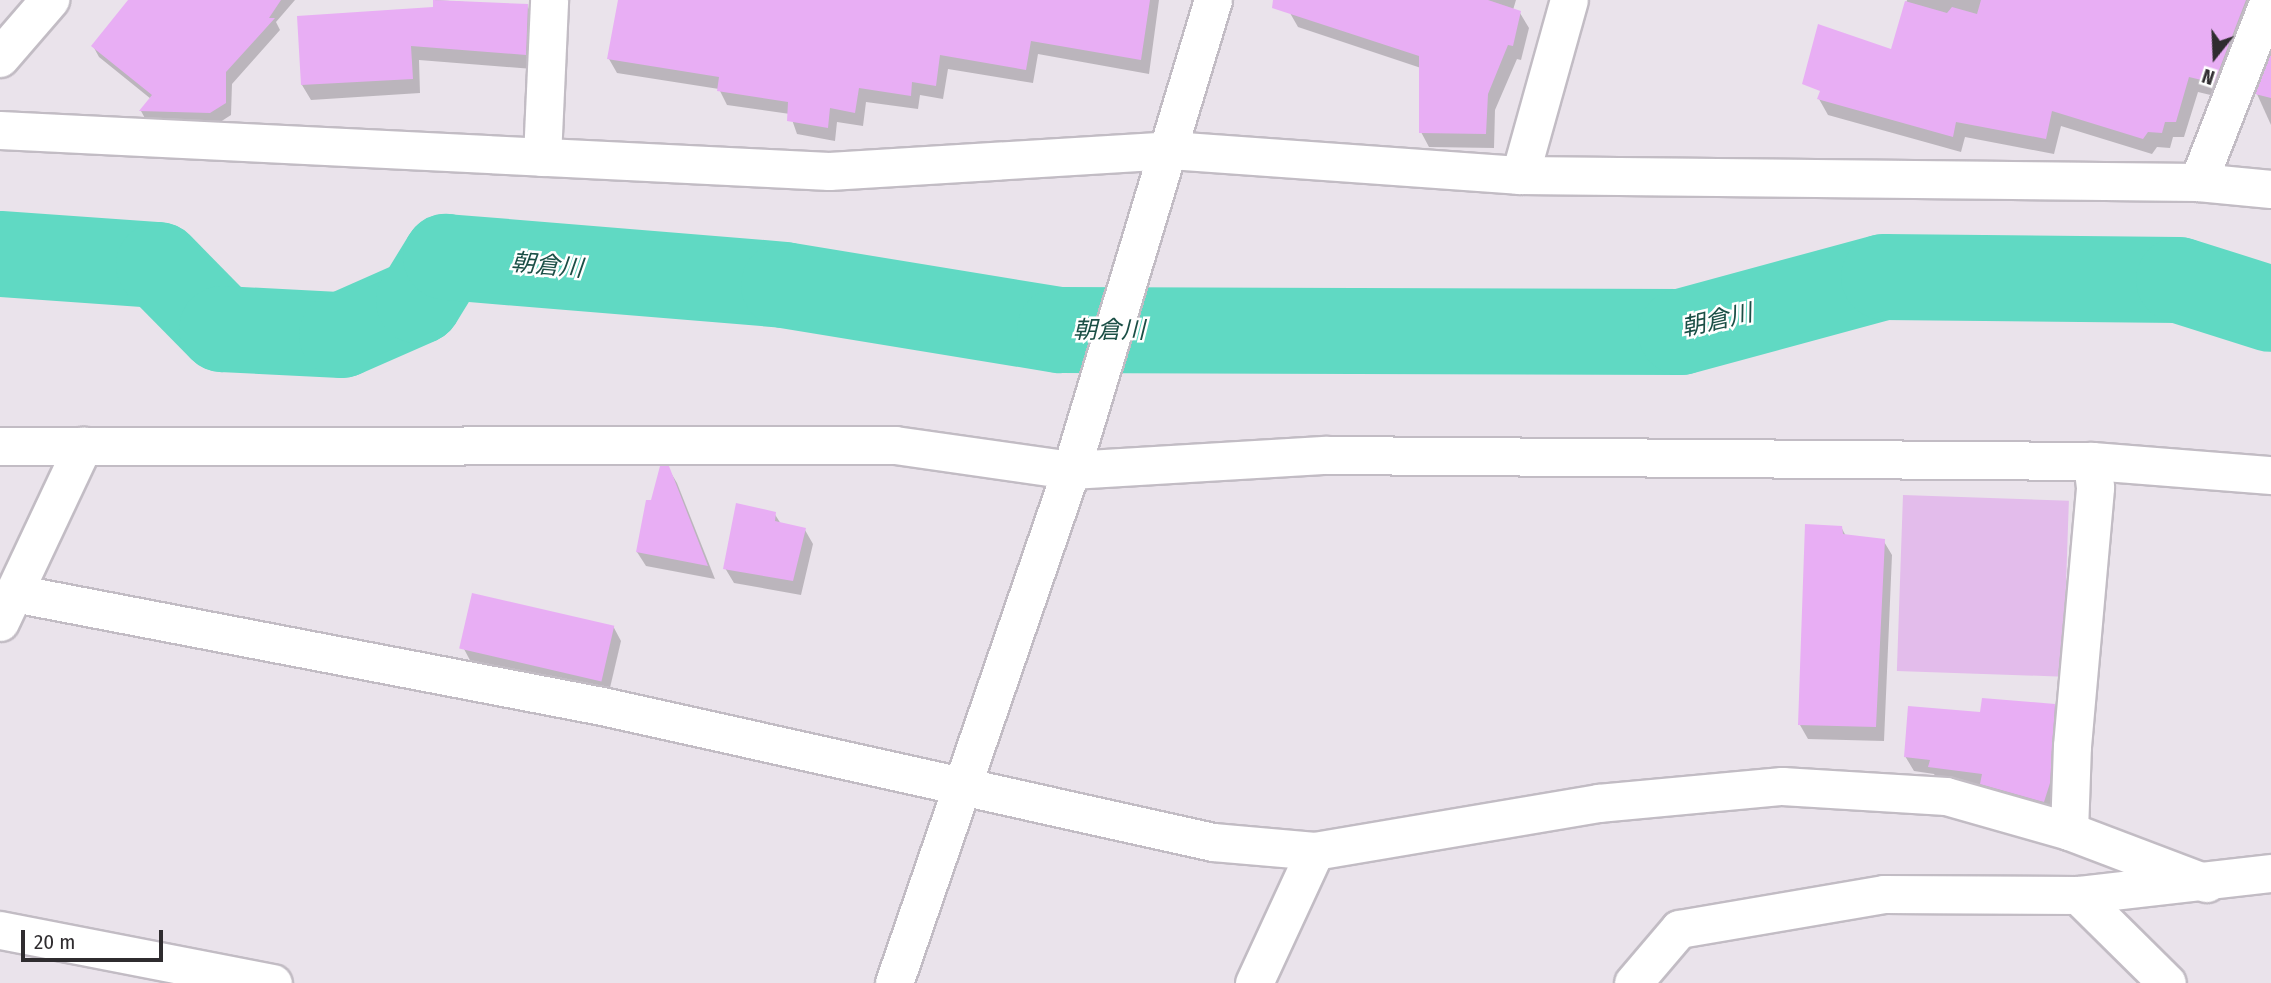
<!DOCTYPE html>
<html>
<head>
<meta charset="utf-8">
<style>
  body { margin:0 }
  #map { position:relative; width:2271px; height:983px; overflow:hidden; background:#eae3eb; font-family:"Fira Sans Condensed","Noto Sans JP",sans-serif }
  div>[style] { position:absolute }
  .green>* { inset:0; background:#e3bceb; transform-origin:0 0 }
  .shadow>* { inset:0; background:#0003 }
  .river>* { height:86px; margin:-43px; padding:0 43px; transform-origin:43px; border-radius:43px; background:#60d9c3 }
  .building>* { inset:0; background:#e8aef4; transform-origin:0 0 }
  .roads { filter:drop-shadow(2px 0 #c2bcc4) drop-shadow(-2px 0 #c2bcc4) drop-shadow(0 2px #c2bcc4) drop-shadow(0 -2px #c2bcc4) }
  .minor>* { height:37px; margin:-18.5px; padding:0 18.5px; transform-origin:18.5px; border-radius:18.5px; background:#fff }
  .primary>* { height:38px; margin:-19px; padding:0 19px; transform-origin:19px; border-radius:19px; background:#fff }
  span { translate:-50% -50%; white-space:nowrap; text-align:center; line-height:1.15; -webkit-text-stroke:5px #fff; paint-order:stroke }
  .water-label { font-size:24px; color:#1b4f46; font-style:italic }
  .north { position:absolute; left:2180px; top:21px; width:70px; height:70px; -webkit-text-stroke:5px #fff; paint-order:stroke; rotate:198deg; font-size:19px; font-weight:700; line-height:28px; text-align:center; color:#2f2c2f }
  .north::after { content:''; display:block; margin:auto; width:24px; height:32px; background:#2f2c2f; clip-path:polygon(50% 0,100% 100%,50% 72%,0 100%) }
  .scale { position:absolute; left:21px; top:930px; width:142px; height:32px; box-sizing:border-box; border:4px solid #2f2c2f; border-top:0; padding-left:9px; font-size:21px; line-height:24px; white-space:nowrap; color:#2f2c2f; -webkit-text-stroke:5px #fff; paint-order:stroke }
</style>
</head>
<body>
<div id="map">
  <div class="green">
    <i style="left:1903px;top:495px;width:166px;height:176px;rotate:2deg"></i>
  </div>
  <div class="shadow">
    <i style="clip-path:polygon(130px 0,295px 0,276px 22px,280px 30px,232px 84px,231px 115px,217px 124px,147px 122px,141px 111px,151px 99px,99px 57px,93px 46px)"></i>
    <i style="clip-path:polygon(435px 0,527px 6px,535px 20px,533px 69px,419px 60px,420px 93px,311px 100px,302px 85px,299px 18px,434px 9px)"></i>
    <i style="clip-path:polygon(620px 0,1159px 0,1149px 74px,1038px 54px,1033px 83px,948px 69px,943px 99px,920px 95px,918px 109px,866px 102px,863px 126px,837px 122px,835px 141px,797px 134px,790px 114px,727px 105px,719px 89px,617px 73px,609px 59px)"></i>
    <i style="clip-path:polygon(1294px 0,1516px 0,1513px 10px,1520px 13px,1529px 28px,1521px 60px,1517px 59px,1495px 110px,1494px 148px,1429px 147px,1421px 132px,1421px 68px,1298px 27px,1290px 13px)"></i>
    <i style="clip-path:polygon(1907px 0,2255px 0,2223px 98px,2198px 92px,2184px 137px,2173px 137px,2170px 148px,2157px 147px,2152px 154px,2061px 126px,2054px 154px,1965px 137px,1961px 152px,1828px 115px,1819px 99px,1892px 51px)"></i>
    <i style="clip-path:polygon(2271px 57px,2271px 125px,2257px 94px)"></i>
    <i style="clip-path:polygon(668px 468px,677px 483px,715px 579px,646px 566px,637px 552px)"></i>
    <i style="clip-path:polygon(774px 513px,781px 524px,805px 530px,813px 544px,801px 595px,734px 583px,725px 568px)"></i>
    <i style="clip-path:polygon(1841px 527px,1846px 536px,1883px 540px,1892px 555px,1884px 741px,1808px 739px,1800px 725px)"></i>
    <i style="clip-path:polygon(613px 626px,621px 641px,609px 692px,472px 664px,464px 649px)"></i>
    <i style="clip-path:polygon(2054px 705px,2062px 720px,2052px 816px,1990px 798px,1984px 787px,1939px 782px,1934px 774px,1914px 771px,1905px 756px,1982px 714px)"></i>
  </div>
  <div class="river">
    <i style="left:0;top:254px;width:159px;rotate:4deg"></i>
    <i style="left:159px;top:265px;width:90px;rotate:45.5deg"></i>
    <i style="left:222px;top:329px;width:120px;rotate:2.9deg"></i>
    <i style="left:342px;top:335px;width:84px;rotate:-23.8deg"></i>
    <i style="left:419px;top:301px;width:52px;rotate:-58.5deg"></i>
    <i style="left:446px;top:257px;width:339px;rotate:4.7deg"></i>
    <i style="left:784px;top:285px;width:280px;rotate:9.3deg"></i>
    <i style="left:1060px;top:330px;width:621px;rotate:0.18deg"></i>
    <i style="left:1681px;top:332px;width:210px;rotate:-15.2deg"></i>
    <i style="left:1884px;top:277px;width:295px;rotate:0.6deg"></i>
    <i style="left:2179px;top:280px;width:96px;rotate:17.5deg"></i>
  </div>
  <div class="building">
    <i style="clip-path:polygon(128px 0,281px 0,269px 18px,275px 18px,226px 72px,226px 103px,210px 113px,139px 111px,152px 95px,91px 46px)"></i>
    <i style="clip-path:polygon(433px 0,528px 4px,526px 55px,411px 46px,413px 79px,301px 85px,297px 16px,433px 7px)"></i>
    <i style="clip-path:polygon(618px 0,1150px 0,1141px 60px,1031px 41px,1026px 70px,940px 55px,936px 86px,912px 82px,911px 96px,859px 88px,855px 113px,830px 108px,828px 128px,787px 121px,788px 102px,717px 91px,719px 77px,607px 59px)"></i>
    <i style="clip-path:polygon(1273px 0,1488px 0,1521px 11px,1513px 46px,1508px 45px,1488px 94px,1486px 134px,1419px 133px,1419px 56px,1272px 8px)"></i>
    <i style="clip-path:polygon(1981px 0,2246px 0,2214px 83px,2189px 77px,2176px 122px,2165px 122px,2162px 133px,2148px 132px,2143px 139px,2052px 111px,2046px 139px,1956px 122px,1953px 137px,1817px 99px,1820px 91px,1802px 84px,1818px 24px,1891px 49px,1905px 1px,1947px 13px,1952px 7px,1977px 14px)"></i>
    <i style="clip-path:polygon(2271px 53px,2271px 98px,2255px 94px)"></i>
    <i style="clip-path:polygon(660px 466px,669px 466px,708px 566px,636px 552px,646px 500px,651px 500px)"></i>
    <i style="clip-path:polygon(736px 503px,776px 512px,775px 521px,806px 528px,793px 581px,723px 569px)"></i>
    <i style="clip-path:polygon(1805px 524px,1842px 526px,1843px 534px,1885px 539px,1876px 727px,1798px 725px)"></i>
    <i style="left:472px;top:593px;width:146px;height:57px;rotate:13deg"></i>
    <i style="clip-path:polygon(1982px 698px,2055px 704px,2050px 783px,2044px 802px,1980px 784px,1982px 774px,1928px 767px,1930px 760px,1904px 757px,1908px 706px,1980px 712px)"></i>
  </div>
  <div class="roads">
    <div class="minor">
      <i style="left:0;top:130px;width:830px;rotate:2.83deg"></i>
      <i style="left:829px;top:171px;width:342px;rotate:-3.5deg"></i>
      <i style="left:1170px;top:150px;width:351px;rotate:4.1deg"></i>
      <i style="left:1520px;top:175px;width:678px;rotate:0.59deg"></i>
      <i style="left:2198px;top:182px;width:73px;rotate:5.5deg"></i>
      <i style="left:542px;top:157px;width:157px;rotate:-87.4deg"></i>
      <i style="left:1520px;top:175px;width:182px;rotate:-74.4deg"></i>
      <i style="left:2198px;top:182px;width:195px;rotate:-68.7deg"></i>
      <i style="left:0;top:446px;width:895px;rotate:-0.06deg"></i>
      <i style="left:895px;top:445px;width:178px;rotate:8.1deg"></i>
      <i style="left:1071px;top:470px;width:256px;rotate:-3.4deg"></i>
      <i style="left:1327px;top:455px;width:765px;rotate:0.45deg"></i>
      <i style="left:2092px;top:461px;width:180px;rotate:4.5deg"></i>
      <i style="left:14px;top:593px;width:599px;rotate:10.88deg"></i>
      <i style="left:602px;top:706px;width:626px;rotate:12.55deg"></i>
      <i style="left:1213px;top:842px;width:102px;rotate:5deg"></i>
      <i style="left:0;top:622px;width:195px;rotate:-64.8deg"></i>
      <i style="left:2069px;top:831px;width:85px;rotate:-88deg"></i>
      <i style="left:2072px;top:746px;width:260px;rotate:-84.9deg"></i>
      <i style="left:2095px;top:487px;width:26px;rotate:-97deg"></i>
      <i style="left:2078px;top:895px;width:125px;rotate:44.7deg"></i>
      <i style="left:0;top:930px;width:278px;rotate:11deg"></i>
      <i style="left:894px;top:983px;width:543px;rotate:-70.96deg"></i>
      <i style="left:1071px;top:470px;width:491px;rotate:-73.2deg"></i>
      <i style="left:1254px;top:983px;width:145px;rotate:-65.2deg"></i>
      <i style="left:1315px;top:851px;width:287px;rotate:-9.6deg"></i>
      <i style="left:1598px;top:803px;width:185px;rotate:-5.3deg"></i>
      <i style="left:1782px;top:786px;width:164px;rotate:3.5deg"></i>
      <i style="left:1946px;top:796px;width:128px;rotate:15.9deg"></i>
      <i style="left:2069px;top:831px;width:147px;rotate:20.8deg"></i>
      <i style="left:1633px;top:983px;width:71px;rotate:-49.6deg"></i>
      <i style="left:1679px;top:929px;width:208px;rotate:-9.7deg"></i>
      <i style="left:1884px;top:894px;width:194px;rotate:0.3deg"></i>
      <i style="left:2078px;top:895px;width:194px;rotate:-6.5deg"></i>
    </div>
    <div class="primary">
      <i style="left:0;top:58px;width:77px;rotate:-49.2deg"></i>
    </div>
  </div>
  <div class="water-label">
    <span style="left:547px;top:266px;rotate:5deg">朝倉川</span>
    <span style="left:1717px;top:321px;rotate:-13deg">朝倉川</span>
    <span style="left:1109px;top:331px">朝倉川</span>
  </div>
  <div class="north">N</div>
  <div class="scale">20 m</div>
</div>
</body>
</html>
